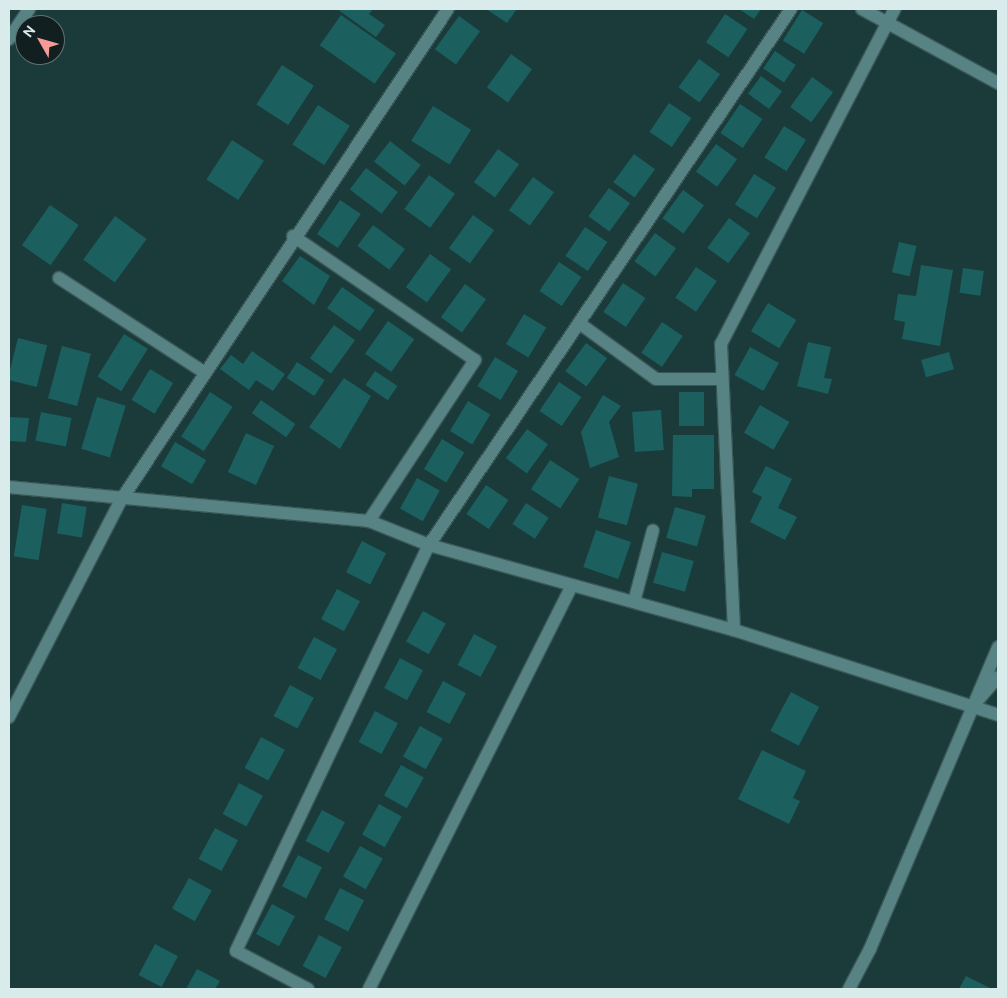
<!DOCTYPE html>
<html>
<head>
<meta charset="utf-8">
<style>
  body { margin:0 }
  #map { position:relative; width:1007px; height:998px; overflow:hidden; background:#1b3b3b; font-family:Ubuntu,sans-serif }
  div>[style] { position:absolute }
  .building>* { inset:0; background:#1b5f5f; transform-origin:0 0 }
  .roads { filter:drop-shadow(1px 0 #3a5757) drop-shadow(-1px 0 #3a5757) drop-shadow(0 1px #3a5757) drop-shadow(0 -1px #3a5757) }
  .minor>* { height:12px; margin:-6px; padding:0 6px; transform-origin:6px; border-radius:6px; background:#578384 }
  span { translate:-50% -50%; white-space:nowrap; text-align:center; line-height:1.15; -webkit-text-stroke:5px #121f20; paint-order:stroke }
  .frame { position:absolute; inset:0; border:10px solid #daebeb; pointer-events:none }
  .north { position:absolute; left:15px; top:15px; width:50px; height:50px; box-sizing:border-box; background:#121f20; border:1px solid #627171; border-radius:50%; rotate:308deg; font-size:14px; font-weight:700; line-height:20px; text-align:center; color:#daebeb }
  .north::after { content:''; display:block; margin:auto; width:18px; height:22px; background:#f59b97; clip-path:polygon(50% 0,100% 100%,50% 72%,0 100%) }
</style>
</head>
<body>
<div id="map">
  <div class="building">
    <i style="clip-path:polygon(337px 9px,373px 9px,369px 14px,385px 25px,376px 37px)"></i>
    <i style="clip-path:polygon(486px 9px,517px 9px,507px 23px)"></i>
    <i style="clip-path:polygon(739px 9px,761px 9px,754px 19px)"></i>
    <i style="left:802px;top:10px;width:25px;height:36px;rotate:32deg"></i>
    <i style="left:725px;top:14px;width:27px;height:34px;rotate:34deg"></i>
    <i style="left:341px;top:15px;width:67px;height:37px;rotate:35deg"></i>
    <i style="left:459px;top:16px;width:26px;height:41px;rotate:36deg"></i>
    <i style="left:775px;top:51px;width:25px;height:21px;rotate:34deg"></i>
    <i style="left:511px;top:54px;width:26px;height:41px;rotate:36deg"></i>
    <i style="left:699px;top:59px;width:26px;height:35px;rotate:36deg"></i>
    <i style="left:282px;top:65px;width:38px;height:47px;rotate:33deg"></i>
    <i style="left:761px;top:76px;width:26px;height:22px;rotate:36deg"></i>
    <i style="left:812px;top:77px;width:26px;height:37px;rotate:36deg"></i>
    <i style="left:669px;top:103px;width:27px;height:35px;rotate:34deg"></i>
    <i style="left:740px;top:104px;width:27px;height:35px;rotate:34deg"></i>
    <i style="left:318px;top:105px;width:38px;height:47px;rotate:33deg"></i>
    <i style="left:433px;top:106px;width:45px;height:41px;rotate:32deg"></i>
    <i style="left:784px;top:126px;width:26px;height:37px;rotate:32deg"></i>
    <i style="left:232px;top:140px;width:38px;height:47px;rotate:33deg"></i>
    <i style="left:390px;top:141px;width:39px;height:26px;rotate:38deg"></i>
    <i style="left:716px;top:144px;width:26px;height:34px;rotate:36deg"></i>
    <i style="left:498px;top:149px;width:26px;height:41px;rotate:36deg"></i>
    <i style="left:634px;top:154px;width:26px;height:35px;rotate:36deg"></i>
    <i style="left:366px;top:168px;width:40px;height:27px;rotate:37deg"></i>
    <i style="left:754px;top:174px;width:26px;height:36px;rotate:32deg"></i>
    <i style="left:429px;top:175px;width:32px;height:42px;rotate:36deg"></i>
    <i style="left:533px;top:177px;width:26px;height:41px;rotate:36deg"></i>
    <i style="left:609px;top:188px;width:26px;height:35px;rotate:36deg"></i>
    <i style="left:683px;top:190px;width:26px;height:35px;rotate:36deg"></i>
    <i style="left:340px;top:200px;width:25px;height:41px;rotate:34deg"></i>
    <i style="left:50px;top:205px;width:35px;height:49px;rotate:35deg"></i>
    <i style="left:473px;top:215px;width:26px;height:41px;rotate:36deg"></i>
    <i style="left:115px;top:216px;width:39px;height:54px;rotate:36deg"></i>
    <i style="left:729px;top:218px;width:26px;height:37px;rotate:36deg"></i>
    <i style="left:373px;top:225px;width:40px;height:26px;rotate:37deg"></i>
    <i style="left:585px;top:227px;width:27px;height:35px;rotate:34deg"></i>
    <i style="left:655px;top:233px;width:26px;height:35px;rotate:36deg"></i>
    <i style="left:899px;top:242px;width:18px;height:31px;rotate:13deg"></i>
    <i style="left:430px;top:254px;width:26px;height:41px;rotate:36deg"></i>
    <i style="clip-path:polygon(300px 256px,330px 276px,314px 305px,282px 281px)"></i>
    <i style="left:559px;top:262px;width:27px;height:35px;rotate:34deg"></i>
    <i style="clip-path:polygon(921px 265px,953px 270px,940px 346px,902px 339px,905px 322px,894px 320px,898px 294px,916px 296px)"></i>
    <i style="left:696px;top:267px;width:25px;height:37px;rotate:34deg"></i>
    <i style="left:963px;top:268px;width:21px;height:25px;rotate:8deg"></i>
    <i style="left:623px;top:283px;width:27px;height:35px;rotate:34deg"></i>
    <i style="left:465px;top:284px;width:26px;height:41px;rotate:36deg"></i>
    <i style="left:342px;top:287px;width:40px;height:26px;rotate:35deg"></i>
    <i style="left:768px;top:303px;width:33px;height:33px;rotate:31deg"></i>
    <i style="left:524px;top:314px;width:26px;height:35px;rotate:31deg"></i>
    <i style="left:388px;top:321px;width:32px;height:40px;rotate:35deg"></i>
    <i style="left:662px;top:322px;width:25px;height:37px;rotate:34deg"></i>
    <i style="left:334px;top:325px;width:26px;height:41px;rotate:36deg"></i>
    <i style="left:124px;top:334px;width:28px;height:50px;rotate:32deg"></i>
    <i style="left:18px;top:338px;width:30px;height:43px;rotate:14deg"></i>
    <i style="clip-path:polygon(808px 342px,831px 347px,824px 378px,832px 379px,828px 394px,797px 386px)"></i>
    <i style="left:586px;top:343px;width:26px;height:35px;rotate:36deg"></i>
    <i style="left:62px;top:346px;width:30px;height:54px;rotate:15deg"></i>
    <i style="left:750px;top:347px;width:33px;height:32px;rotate:29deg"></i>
    <i style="clip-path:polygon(252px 351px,285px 374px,273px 391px,256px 380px,249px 390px,220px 369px,231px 355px,243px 364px)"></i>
    <i style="left:949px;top:352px;width:18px;height:29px;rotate:74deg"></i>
    <i style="left:495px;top:357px;width:27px;height:34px;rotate:31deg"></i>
    <i style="left:297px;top:362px;width:33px;height:19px;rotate:33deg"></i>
    <i style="left:150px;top:369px;width:27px;height:36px;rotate:31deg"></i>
    <i style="left:375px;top:371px;width:27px;height:17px;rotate:34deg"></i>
    <i style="clip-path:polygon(344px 378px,371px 396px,340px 449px,309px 427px)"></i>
    <i style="left:559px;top:382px;width:27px;height:35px;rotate:34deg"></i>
    <i style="left:210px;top:392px;width:27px;height:53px;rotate:33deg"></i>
    <i style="left:679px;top:392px;width:25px;height:34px"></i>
    <i style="clip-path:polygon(603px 395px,621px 406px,609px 422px,619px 457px,590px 468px,581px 432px)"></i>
    <i style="left:97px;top:397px;width:30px;height:54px;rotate:17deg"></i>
    <i style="left:261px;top:400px;width:42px;height:16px;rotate:35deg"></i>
    <i style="left:468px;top:401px;width:26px;height:35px;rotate:31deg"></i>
    <i style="left:760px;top:405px;width:34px;height:32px;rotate:30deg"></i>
    <i style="left:661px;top:410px;width:40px;height:29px;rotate:86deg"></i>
    <i style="left:41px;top:412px;width:31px;height:29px;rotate:11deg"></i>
    <i style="clip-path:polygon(9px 417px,29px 418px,26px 442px,9px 441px)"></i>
    <i style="left:527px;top:429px;width:26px;height:36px;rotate:36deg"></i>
    <i style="left:246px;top:433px;width:31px;height:43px;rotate:25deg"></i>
    <i style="clip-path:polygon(673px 435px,714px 435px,714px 489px,692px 489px,692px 497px,672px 496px)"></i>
    <i style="left:442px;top:439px;width:26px;height:35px;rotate:31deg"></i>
    <i style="left:175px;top:442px;width:36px;height:28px;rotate:30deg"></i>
    <i style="left:550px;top:460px;width:35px;height:35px;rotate:33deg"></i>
    <i style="clip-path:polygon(766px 466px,792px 479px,778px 508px,797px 517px,785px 540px,750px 522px,762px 497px,752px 492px)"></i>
    <i style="left:609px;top:476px;width:30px;height:43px;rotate:15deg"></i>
    <i style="left:417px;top:478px;width:26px;height:35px;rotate:29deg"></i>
    <i style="left:486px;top:485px;width:27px;height:35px;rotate:34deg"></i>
    <i style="left:62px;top:503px;width:25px;height:31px;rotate:9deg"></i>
    <i style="left:526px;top:503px;width:27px;height:25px;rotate:33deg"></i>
    <i style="left:22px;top:505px;width:25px;height:52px;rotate:9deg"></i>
    <i style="left:675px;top:507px;width:32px;height:32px;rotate:16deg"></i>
    <i style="left:596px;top:530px;width:37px;height:39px;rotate:19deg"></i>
    <i style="left:362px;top:541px;width:27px;height:35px;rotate:27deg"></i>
    <i style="left:662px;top:552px;width:33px;height:32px;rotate:16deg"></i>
    <i style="left:337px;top:589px;width:26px;height:34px;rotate:28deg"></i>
    <i style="left:423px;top:611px;width:26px;height:35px;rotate:29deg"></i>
    <i style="left:474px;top:634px;width:26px;height:35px;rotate:28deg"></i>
    <i style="left:314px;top:637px;width:26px;height:35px;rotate:28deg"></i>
    <i style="left:400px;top:658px;width:26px;height:34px;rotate:28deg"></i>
    <i style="left:443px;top:681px;width:26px;height:35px;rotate:28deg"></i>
    <i style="left:290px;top:685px;width:27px;height:35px;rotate:28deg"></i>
    <i style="left:791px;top:692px;width:32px;height:44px;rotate:28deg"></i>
    <i style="left:375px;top:711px;width:26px;height:35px;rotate:28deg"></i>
    <i style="left:420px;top:726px;width:26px;height:35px;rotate:29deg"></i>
    <i style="left:261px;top:737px;width:27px;height:35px;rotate:28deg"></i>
    <i style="clip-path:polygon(762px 750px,806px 771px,793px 798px,800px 801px,789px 824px,738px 799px)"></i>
    <i style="left:401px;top:765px;width:26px;height:35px;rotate:29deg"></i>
    <i style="left:239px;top:783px;width:27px;height:35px;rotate:28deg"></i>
    <i style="left:379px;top:804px;width:26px;height:35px;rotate:29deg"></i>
    <i style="left:322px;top:810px;width:26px;height:35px;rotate:28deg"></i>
    <i style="left:215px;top:828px;width:26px;height:35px;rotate:28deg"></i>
    <i style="left:360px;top:846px;width:26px;height:35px;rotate:29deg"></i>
    <i style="left:298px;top:855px;width:27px;height:35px;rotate:27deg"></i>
    <i style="left:189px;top:878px;width:26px;height:35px;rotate:29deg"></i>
    <i style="left:340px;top:888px;width:27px;height:35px;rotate:27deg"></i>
    <i style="left:272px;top:904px;width:26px;height:34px;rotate:28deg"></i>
    <i style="left:319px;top:935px;width:26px;height:35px;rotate:28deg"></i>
    <i style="left:155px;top:944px;width:26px;height:35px;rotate:28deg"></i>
    <i style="clip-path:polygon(197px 969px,220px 981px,215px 989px,186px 989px)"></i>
    <i style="clip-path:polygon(966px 976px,992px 989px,959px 989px)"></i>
  </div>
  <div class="roads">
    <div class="minor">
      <i style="left:862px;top:9px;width:155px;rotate:28.6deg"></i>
      <i style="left:9px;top:39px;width:36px;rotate:-56deg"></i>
      <i style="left:293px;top:236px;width:220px;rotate:34.3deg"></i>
      <i style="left:475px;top:360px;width:193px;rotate:123.4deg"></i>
      <i style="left:59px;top:278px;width:173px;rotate:33deg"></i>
      <i style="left:579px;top:323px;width:95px;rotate:36deg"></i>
      <i style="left:656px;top:379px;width:65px"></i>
      <i style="left:9px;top:487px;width:362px;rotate:5.4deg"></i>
      <i style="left:369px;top:521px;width:65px;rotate:21.8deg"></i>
      <i style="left:429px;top:545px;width:317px;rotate:15.6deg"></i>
      <i style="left:734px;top:630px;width:277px;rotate:17.8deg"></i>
      <i style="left:634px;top:602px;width:74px;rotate:-75.2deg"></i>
      <i style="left:734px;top:630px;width:286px;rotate:-92.6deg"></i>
      <i style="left:721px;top:344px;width:377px;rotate:-62.6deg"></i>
      <i style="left:978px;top:700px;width:30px;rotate:-49deg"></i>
      <i style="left:9px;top:717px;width:244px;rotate:-62.7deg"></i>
      <i style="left:121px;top:500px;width:590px;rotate:-56.34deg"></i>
      <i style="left:308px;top:989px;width:81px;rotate:-152.2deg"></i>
      <i style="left:236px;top:951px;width:450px;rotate:-64.6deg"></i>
      <i style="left:429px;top:545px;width:647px;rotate:-55.97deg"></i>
      <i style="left:369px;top:989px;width:451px;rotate:-63.3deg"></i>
      <i style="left:849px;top:989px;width:45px;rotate:-62.3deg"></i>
      <i style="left:870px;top:949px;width:328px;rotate:-67deg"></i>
    </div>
  </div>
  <div class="frame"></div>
  <div class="north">N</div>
</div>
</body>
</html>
